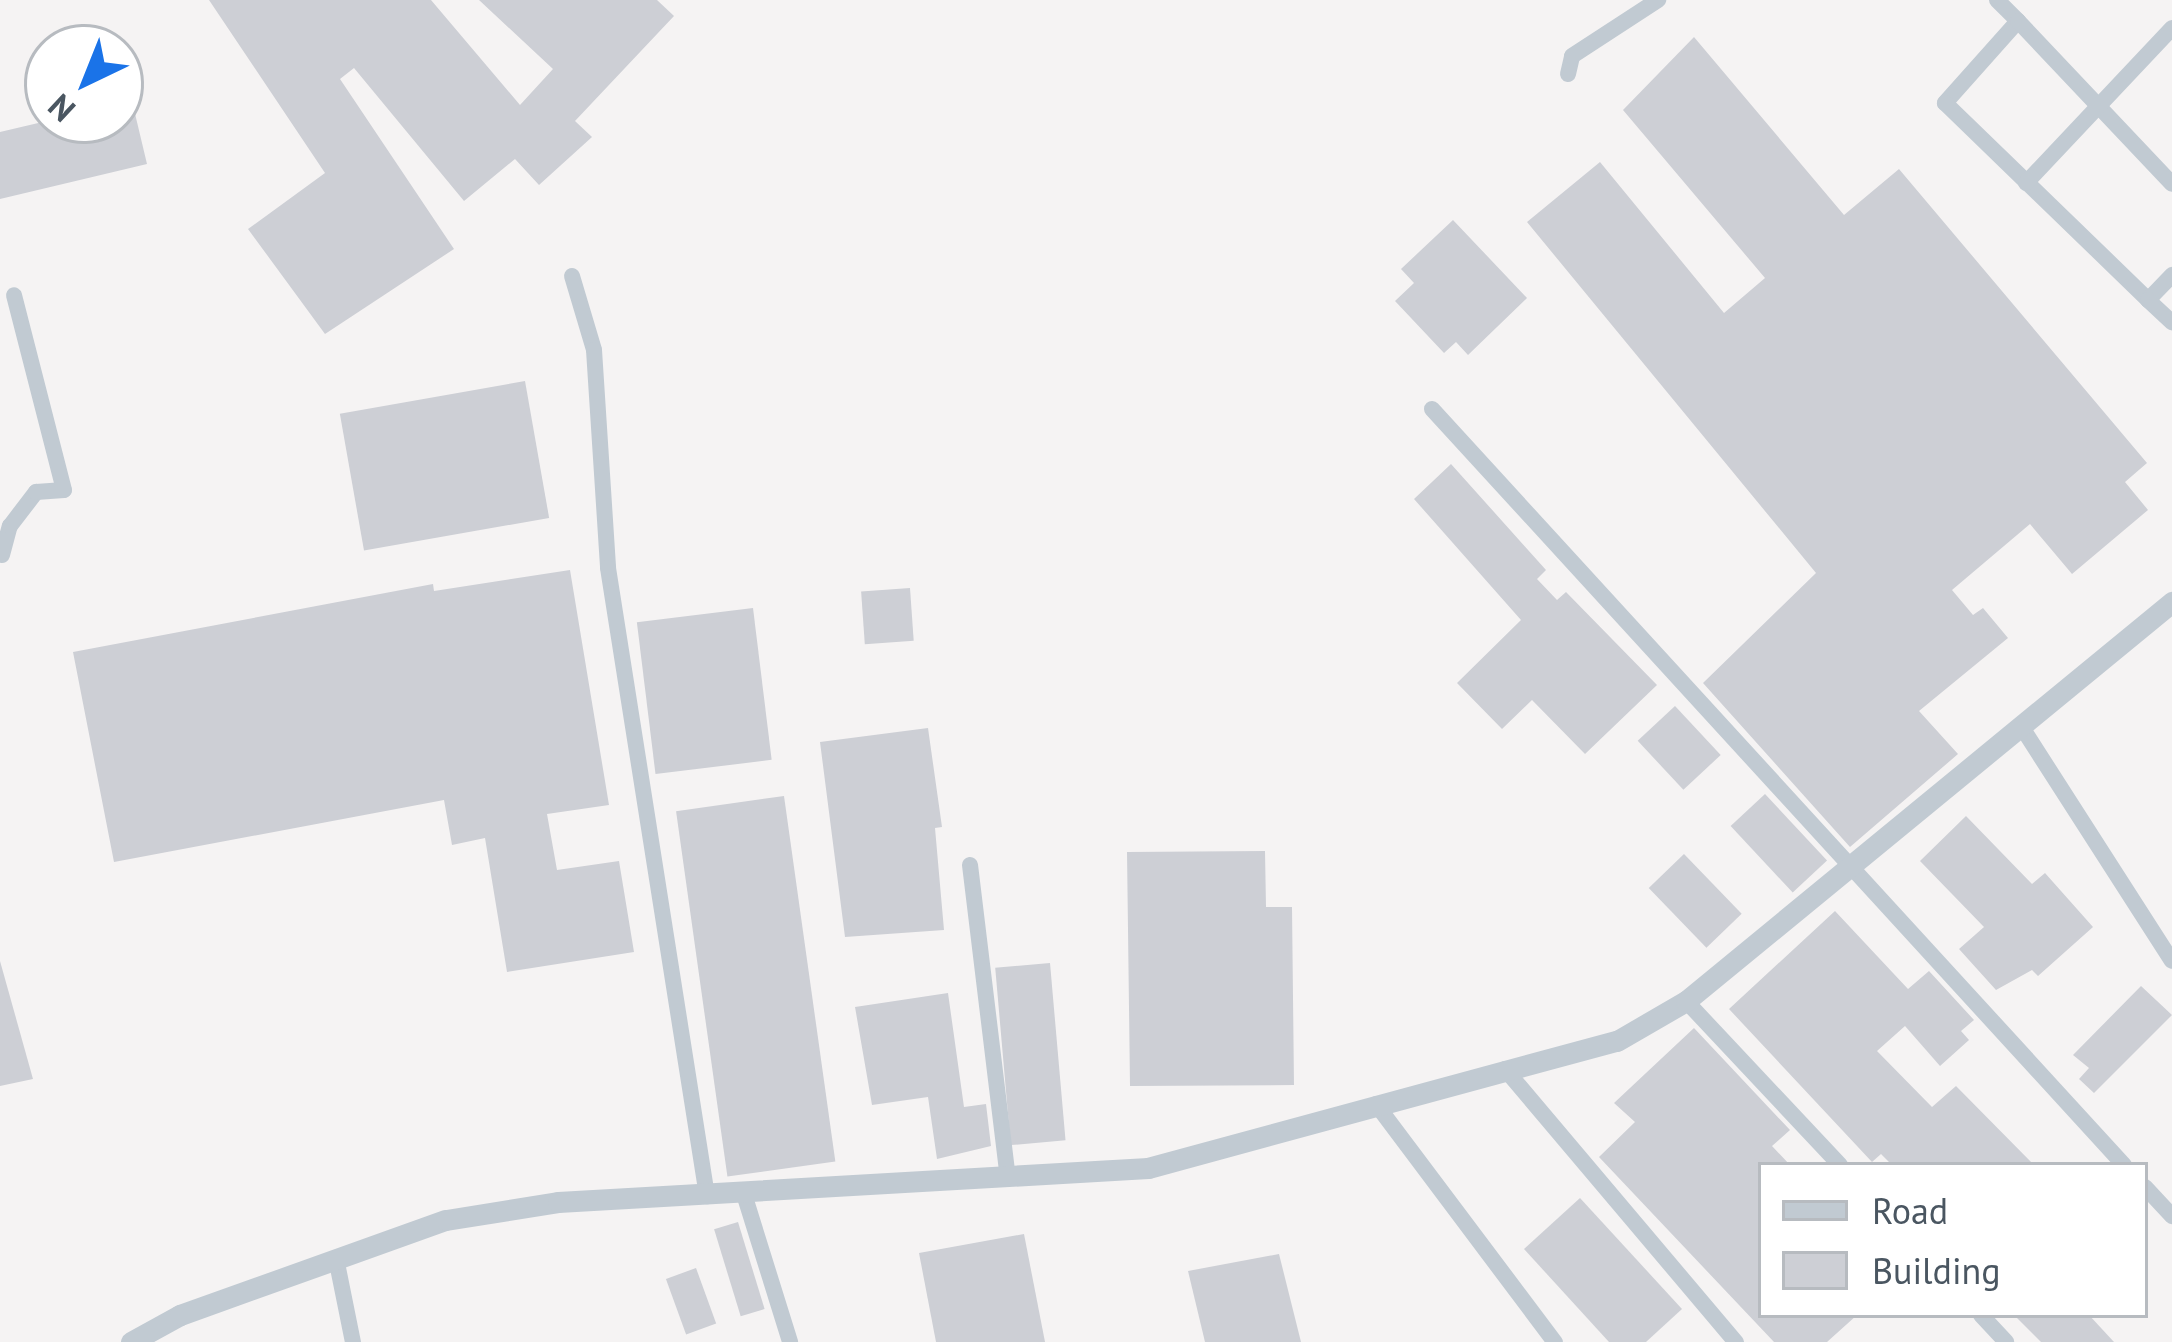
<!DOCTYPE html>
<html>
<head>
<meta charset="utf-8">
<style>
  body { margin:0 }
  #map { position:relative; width:2172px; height:1342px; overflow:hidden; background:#f5f3f3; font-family:"PT Sans",sans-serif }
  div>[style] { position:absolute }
  .building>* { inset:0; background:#cdcfd5; transform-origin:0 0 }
  .minor>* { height:16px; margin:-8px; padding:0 8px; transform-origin:8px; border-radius:8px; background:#c1cad2 }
  .tertiary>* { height:21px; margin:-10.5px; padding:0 10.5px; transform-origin:10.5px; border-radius:10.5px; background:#c1cad2 }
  span { translate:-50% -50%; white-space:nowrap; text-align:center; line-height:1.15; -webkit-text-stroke:9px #fff; paint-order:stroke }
  .legend { position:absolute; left:1758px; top:1162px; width:390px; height:156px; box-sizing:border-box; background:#fff; border:3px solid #b7bbc0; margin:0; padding:15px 21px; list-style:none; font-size:36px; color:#4a5661 }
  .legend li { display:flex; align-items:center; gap:24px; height:60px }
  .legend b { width:60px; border:3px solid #b7bbc0 }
  .north { position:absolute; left:24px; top:24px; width:120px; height:120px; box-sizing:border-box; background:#fff; border:3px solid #b7bbc0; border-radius:50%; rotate:223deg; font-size:33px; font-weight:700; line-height:48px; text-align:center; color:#4a5661 }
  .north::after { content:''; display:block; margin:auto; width:42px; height:54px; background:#1a73e8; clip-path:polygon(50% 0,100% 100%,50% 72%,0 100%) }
</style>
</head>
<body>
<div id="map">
  <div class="building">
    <i style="clip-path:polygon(209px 0,431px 0,520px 105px,553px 69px,479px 0,657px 0,674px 16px,575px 121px,592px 137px,539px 185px,515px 159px,464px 201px,354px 68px,340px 79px,454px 249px,325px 334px,248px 229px,325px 173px)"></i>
    <i style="clip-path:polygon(1694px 37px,1844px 215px,1899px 169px,2147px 463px,2125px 482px,2148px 510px,2072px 574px,2030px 524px,1952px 590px,1973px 615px,1983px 608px,2008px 638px,1919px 711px,1958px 754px,1850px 847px,1703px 683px,1816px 573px,1527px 222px,1600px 162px,1724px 313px,1765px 278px,1623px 110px)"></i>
    <i style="clip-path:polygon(132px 101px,147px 164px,0 199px,0 132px,51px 120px,120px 120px,120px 104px)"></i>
    <i style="clip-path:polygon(1453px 220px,1527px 298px,1468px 355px,1456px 342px,1444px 353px,1395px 301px,1414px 283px,1401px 269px)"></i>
    <i style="left:525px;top:381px;width:139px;height:188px;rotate:80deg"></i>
    <i style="clip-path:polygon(1451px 464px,1546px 570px,1537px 579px,1557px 600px,1566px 592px,1657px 685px,1585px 754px,1532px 700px,1502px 729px,1457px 683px,1521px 620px,1414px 499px)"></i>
    <i style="clip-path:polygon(570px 570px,609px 805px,547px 814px,557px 870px,619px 861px,634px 952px,507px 972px,485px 838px,452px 845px,444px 800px,114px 862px,73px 652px,433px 584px,434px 591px)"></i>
    <i style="left:910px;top:588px;width:53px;height:49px;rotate:86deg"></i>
    <i style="left:753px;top:608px;width:153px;height:117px;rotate:83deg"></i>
    <i style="left:1675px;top:706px;width:67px;height:51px;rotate:47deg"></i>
    <i style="clip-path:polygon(928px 728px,942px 827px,935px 828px,944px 930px,845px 937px,820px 742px)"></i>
    <i style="left:1765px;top:794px;width:91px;height:47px;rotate:47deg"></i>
    <i style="left:784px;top:796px;width:369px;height:109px;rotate:82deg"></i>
    <i style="clip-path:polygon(1966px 816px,2032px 884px,2045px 873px,2093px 927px,2038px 976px,2032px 970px,1996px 990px,1959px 949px,1984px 927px,1920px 861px)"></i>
    <i style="clip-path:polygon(1265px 851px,1266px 907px,1292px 907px,1294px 1085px,1130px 1086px,1127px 852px)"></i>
    <i style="left:1684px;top:854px;width:83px;height:49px;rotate:46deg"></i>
    <i style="clip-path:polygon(1835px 911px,1908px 989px,1929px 971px,1974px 1020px,1961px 1031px,1969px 1040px,1940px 1066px,1905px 1026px,1877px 1051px,1932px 1107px,1956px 1086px,2034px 1165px,1892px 1165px,1881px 1154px,1872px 1162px,1729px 1009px)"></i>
    <i style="clip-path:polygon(0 961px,33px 1079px,0 1086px)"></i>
    <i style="left:1050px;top:963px;width:178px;height:55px;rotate:85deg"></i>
    <i style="clip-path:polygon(2141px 986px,2172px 1015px,2094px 1093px,2079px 1079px,2089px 1068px,2073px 1055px)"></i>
    <i style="clip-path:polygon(948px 993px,964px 1107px,986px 1104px,991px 1146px,937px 1159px,928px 1097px,872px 1105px,855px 1007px)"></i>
    <i style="clip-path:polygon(1694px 1028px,1790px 1130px,1772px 1146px,1790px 1165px,1761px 1165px,1761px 1315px,1857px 1315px,1827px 1342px,1774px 1342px,1599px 1157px,1635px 1122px,1614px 1103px)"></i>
    <i style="clip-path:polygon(1580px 1198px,1682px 1309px,1646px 1342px,1609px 1342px,1524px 1249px)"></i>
    <i style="left:738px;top:1222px;width:91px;height:25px;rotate:73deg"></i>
    <i style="clip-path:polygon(1024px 1234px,1045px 1342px,936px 1342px,919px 1253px)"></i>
    <i style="clip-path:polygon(1279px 1254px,1301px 1342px,1205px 1342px,1188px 1271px)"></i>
    <i style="left:696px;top:1268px;width:59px;height:32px;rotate:70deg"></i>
    <i style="clip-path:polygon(2014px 1315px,2089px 1315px,2114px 1342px,2041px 1342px)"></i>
  </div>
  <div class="minor">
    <i style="left:1997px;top:0;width:30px;rotate:45deg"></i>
    <i style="left:2018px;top:21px;width:110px;rotate:131.7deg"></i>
    <i style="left:1945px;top:103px;width:283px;rotate:44.1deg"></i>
    <i style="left:2148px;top:300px;width:35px;rotate:-46deg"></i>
    <i style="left:2018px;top:21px;width:224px;rotate:46.6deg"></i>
    <i style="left:1568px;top:74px;width:18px;rotate:-77deg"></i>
    <i style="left:1572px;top:56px;width:103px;rotate:-33.1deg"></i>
    <i style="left:2026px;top:183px;width:213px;rotate:-46.7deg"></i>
    <i style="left:572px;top:276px;width:77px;rotate:73.4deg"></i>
    <i style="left:594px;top:350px;width:218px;rotate:86.3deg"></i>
    <i style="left:608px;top:568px;width:636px;rotate:81.04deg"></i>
    <i style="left:2148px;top:300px;width:33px;rotate:43deg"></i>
    <i style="left:1432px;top:409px;width:1025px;rotate:47.53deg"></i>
    <i style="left:2px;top:555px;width:30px;rotate:-75deg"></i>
    <i style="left:10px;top:526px;width:43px;rotate:-52.6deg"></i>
    <i style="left:36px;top:492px;width:28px;rotate:-4deg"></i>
    <i style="left:64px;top:490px;width:201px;rotate:-104.4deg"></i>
    <i style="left:2021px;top:726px;width:279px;rotate:57.3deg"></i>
    <i style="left:970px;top:865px;width:316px;rotate:83.1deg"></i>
    <i style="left:1686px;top:1001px;width:225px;rotate:46.8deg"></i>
    <i style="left:1505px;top:1069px;width:358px;rotate:49.8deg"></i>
    <i style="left:1376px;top:1104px;width:298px;rotate:53.1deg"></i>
    <i style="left:2145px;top:1187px;width:40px;rotate:47deg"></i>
    <i style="left:744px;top:1194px;width:155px;rotate:72.7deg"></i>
    <i style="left:336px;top:1258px;width:86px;rotate:78.6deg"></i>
    <i style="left:1981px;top:1315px;width:37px;rotate:47deg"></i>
  </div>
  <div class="tertiary">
    <i style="left:131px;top:1342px;width:56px;rotate:-28.9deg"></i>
    <i style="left:180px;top:1315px;width:282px;rotate:-19.7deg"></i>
    <i style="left:446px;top:1220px;width:113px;rotate:-9.1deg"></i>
    <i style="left:558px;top:1202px;width:591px;rotate:-3.3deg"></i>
    <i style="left:1148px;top:1168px;width:486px;rotate:-15.2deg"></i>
    <i style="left:1617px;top:1041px;width:80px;rotate:-30.1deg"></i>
    <i style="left:1686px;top:1001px;width:629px;rotate:-39.39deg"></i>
  </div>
  <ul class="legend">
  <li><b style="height:15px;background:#c1cad2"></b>Road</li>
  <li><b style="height:33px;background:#cdcfd5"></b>Building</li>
  </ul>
  <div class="north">N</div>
</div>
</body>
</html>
